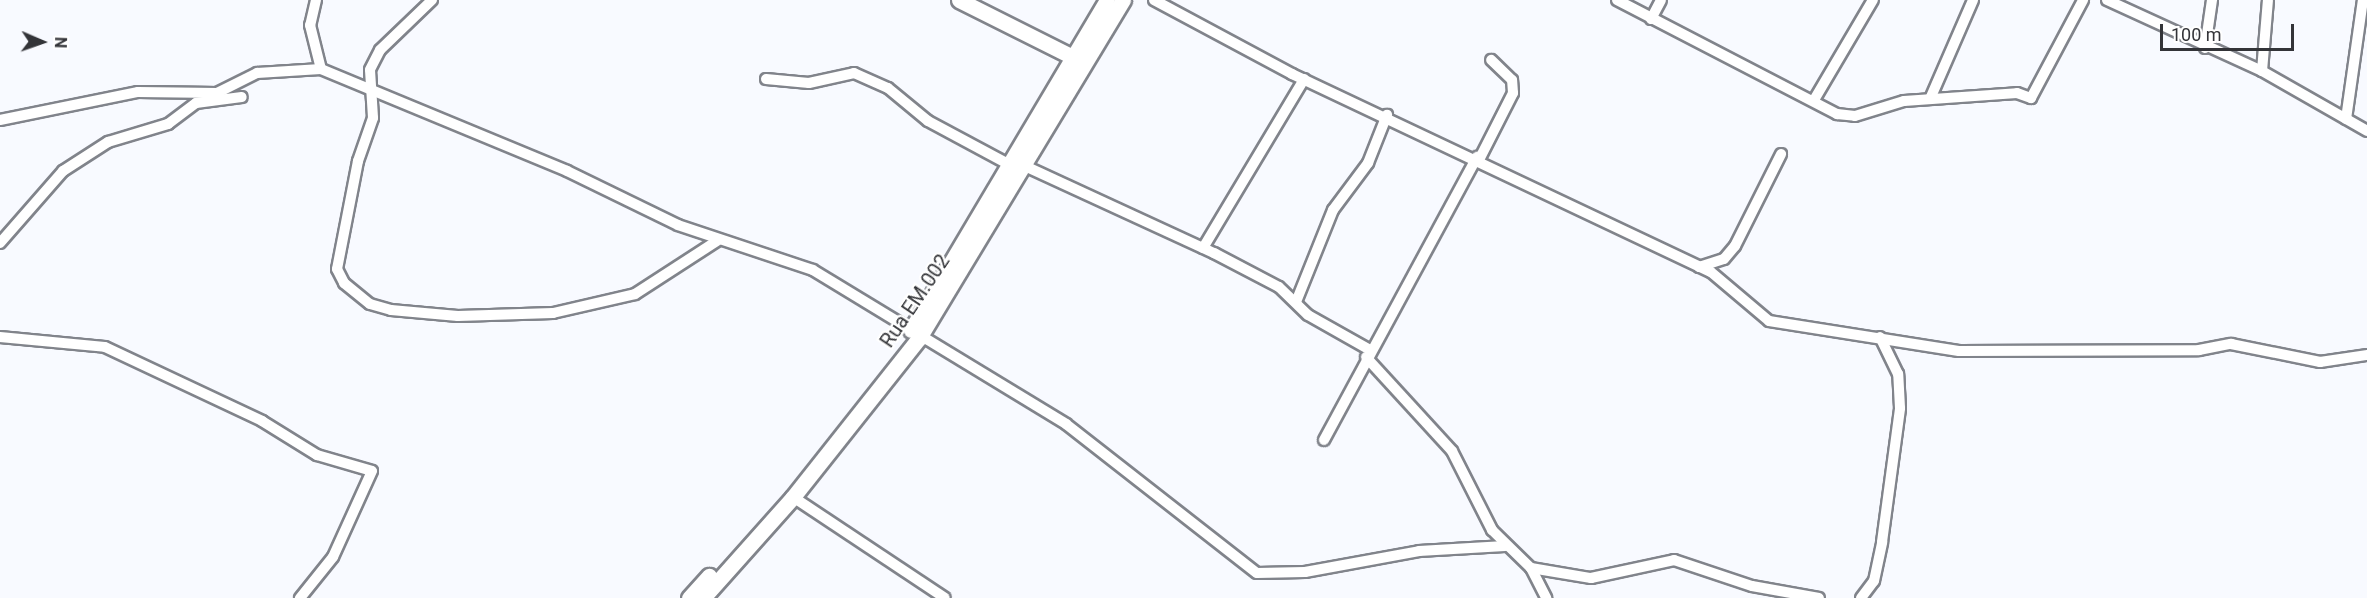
<!DOCTYPE html>
<html>
<head>
<meta charset="utf-8">
<style>
  body { margin:0 }
  #map { position:relative; width:2367px; height:598px; overflow:hidden; background:#f8faff; font-family:Roboto,sans-serif }
  div>[style] { position:absolute }
  .roads { filter:drop-shadow(2px 0 #81848b) drop-shadow(-2px 0 #81848b) drop-shadow(0 2px #81848b) drop-shadow(0 -2px #81848b) }
  .street>* { height:10px; margin:-5px; padding:0 5px; transform-origin:5px; border-radius:5px; background:#fff }
  .secondary>* { height:15px; margin:-7.5px; padding:0 7.5px; transform-origin:7.5px; border-radius:7.5px; background:#fff }
  span { translate:-50% -50%; white-space:nowrap; text-align:center; line-height:1.15; -webkit-text-stroke:4.5px #fff; paint-order:stroke }
  .street-label { font-size:20px; color:#333438 }
  .north { position:absolute; left:12px; top:12px; width:60px; height:60px; -webkit-text-stroke:4px #fff; paint-order:stroke; rotate:92deg; font-size:16px; font-weight:700; line-height:24px; text-align:center; color:#333438 }
  .north::after { content:''; display:block; margin:auto; width:21px; height:27px; background:#333438; clip-path:polygon(50% 0,100% 100%,50% 72%,0 100%) }
  .scale { position:absolute; left:2160px; top:24px; width:134px; height:27px; box-sizing:border-box; border:3px solid #333438; border-top:0; padding-left:8px; font-size:18px; line-height:21px; white-space:nowrap; color:#333438; -webkit-text-stroke:4px #fff; paint-order:stroke }
</style>
</head>
<body>
<div id="map">
  <div class="roads">
    <div class="street">
      <i style="left:316px;top:0;width:26px;rotate:103deg"></i>
      <i style="left:310px;top:25px;width:45px;rotate:76deg"></i>
      <i style="left:432px;top:0;width:72px;rotate:136.1deg"></i>
      <i style="left:380px;top:50px;width:22px;rotate:117deg"></i>
      <i style="left:370px;top:70px;width:48px;rotate:86.4deg"></i>
      <i style="left:373px;top:118px;width:46px;rotate:109.2deg"></i>
      <i style="left:358px;top:161px;width:110px;rotate:101deg"></i>
      <i style="left:337px;top:269px;width:16px;rotate:63deg"></i>
      <i style="left:344px;top:283px;width:33px;rotate:39deg"></i>
      <i style="left:370px;top:304px;width:22px;rotate:16deg"></i>
      <i style="left:391px;top:310px;width:67px;rotate:5.1deg"></i>
      <i style="left:458px;top:316px;width:95px;rotate:-1.8deg"></i>
      <i style="left:553px;top:313px;width:84px;rotate:-13deg"></i>
      <i style="left:635px;top:294px;width:98px;rotate:-32.9deg"></i>
      <i style="left:1154px;top:0;width:157px;rotate:28.2deg"></i>
      <i style="left:1292px;top:74px;width:463px;rotate:25.3deg"></i>
      <i style="left:1711px;top:272px;width:76px;rotate:40.2deg"></i>
      <i style="left:1769px;top:321px;width:192px;rotate:9deg"></i>
      <i style="left:1959px;top:351px;width:240px;rotate:-0.2deg"></i>
      <i style="left:2199px;top:350px;width:33px;rotate:-11deg"></i>
      <i style="left:2231px;top:344px;width:91px;rotate:11.4deg"></i>
      <i style="left:2320px;top:362px;width:48px;rotate:-8.5deg"></i>
      <i style="left:1617px;top:0;width:248px;rotate:27.4deg"></i>
      <i style="left:1837px;top:114px;width:18px;rotate:6deg"></i>
      <i style="left:1855px;top:116px;width:51px;rotate:-17deg"></i>
      <i style="left:1904px;top:101px;width:113px;rotate:-4deg"></i>
      <i style="left:2017px;top:93px;width:15px;rotate:20deg"></i>
      <i style="left:2031px;top:98px;width:111px;rotate:-62deg"></i>
      <i style="left:2107px;top:0;width:170px;rotate:24.6deg"></i>
      <i style="left:2262px;top:71px;width:121px;rotate:29.7deg"></i>
      <i style="left:1651px;top:19px;width:21px;rotate:-62deg"></i>
      <i style="left:2205px;top:48px;width:49px;rotate:-81.7deg"></i>
      <i style="left:2262px;top:71px;width:71px;rotate:-85.2deg"></i>
      <i style="left:766px;top:79px;width:43px;rotate:5.3deg"></i>
      <i style="left:809px;top:83px;width:46px;rotate:-12.5deg"></i>
      <i style="left:854px;top:73px;width:37px;rotate:24deg"></i>
      <i style="left:888px;top:88px;width:52px;rotate:39.5deg"></i>
      <i style="left:928px;top:121px;width:95px;rotate:28.2deg"></i>
      <i style="left:1930px;top:99px;width:108px;rotate:-66.5deg"></i>
      <i style="left:1814px;top:100px;width:116px;rotate:-59.5deg"></i>
      <i style="left:2346px;top:119px;width:120px;rotate:-81.9deg"></i>
      <i style="left:0;top:120px;width:141px;rotate:-11.5deg"></i>
      <i style="left:138px;top:92px;width:79px;rotate:0.7deg"></i>
      <i style="left:217px;top:93px;width:45px;rotate:-26.6deg"></i>
      <i style="left:257px;top:73px;width:64px;rotate:-3.6deg"></i>
      <i style="left:321px;top:69px;width:266px;rotate:22.5deg"></i>
      <i style="left:567px;top:171px;width:123px;rotate:25.9deg"></i>
      <i style="left:678px;top:225px;width:142px;rotate:18.4deg"></i>
      <i style="left:813px;top:270px;width:296px;rotate:31.3deg"></i>
      <i style="left:1066px;top:424px;width:242px;rotate:38deg"></i>
      <i style="left:1257px;top:573px;width:48px;rotate:-1.2deg"></i>
      <i style="left:1305px;top:572px;width:116px;rotate:-10.4deg"></i>
      <i style="left:1419px;top:551px;width:86px;rotate:-3.3deg"></i>
      <i style="left:1480px;top:158px;width:73px;rotate:-63.1deg"></i>
      <i style="left:1513px;top:93px;width:13px;rotate:-94deg"></i>
      <i style="left:1512px;top:80px;width:29px;rotate:-136deg"></i>
      <i style="left:1027px;top:167px;width:206px;rotate:24.7deg"></i>
      <i style="left:1214px;top:253px;width:73px;rotate:27.6deg"></i>
      <i style="left:1279px;top:287px;width:40px;rotate:44deg"></i>
      <i style="left:1308px;top:315px;width:71px;rotate:29.4deg"></i>
      <i style="left:0;top:243px;width:96px;rotate:-48.8deg"></i>
      <i style="left:63px;top:171px;width:54px;rotate:-32.8deg"></i>
      <i style="left:108px;top:142px;width:63px;rotate:-16.7deg"></i>
      <i style="left:168px;top:124px;width:35px;rotate:-37deg"></i>
      <i style="left:196px;top:103px;width:46px;rotate:-7.4deg"></i>
      <i style="left:1203px;top:248px;width:197px;rotate:-59.1deg"></i>
      <i style="left:1699px;top:267px;width:26px;rotate:-18deg"></i>
      <i style="left:1724px;top:259px;width:17px;rotate:-50deg"></i>
      <i style="left:1735px;top:246px;width:103px;rotate:-63.4deg"></i>
      <i style="left:1296px;top:302px;width:99px;rotate:-68.1deg"></i>
      <i style="left:1333px;top:210px;width:59px;rotate:-53.3deg"></i>
      <i style="left:1368px;top:163px;width:52px;rotate:-68.4deg"></i>
      <i style="left:0;top:337px;width:105px;rotate:5.4deg"></i>
      <i style="left:105px;top:347px;width:174px;rotate:25.2deg"></i>
      <i style="left:262px;top:421px;width:65px;rotate:31.7deg"></i>
      <i style="left:317px;top:455px;width:57px;rotate:16.2deg"></i>
      <i style="left:372px;top:471px;width:94px;rotate:114.4deg"></i>
      <i style="left:333px;top:557px;width:53px;rotate:128.8deg"></i>
      <i style="left:1366px;top:357px;width:127px;rotate:47.5deg"></i>
      <i style="left:1452px;top:451px;width:89px;rotate:63.1deg"></i>
      <i style="left:1492px;top:530px;width:54px;rotate:44.3deg"></i>
      <i style="left:1531px;top:568px;width:34px;rotate:63deg"></i>
      <i style="left:1324px;top:440px;width:322px;rotate:-61.6deg"></i>
      <i style="left:793px;top:497px;width:182px;rotate:33.6deg"></i>
      <i style="left:1531px;top:568px;width:61px;rotate:9.5deg"></i>
      <i style="left:1591px;top:578px;width:85px;rotate:-12.2deg"></i>
      <i style="left:1674px;top:560px;width:82px;rotate:18.4deg"></i>
      <i style="left:1752px;top:586px;width:68px;rotate:10.2deg"></i>
      <i style="left:1861px;top:598px;width:21px;rotate:-53deg"></i>
      <i style="left:1874px;top:581px;width:40px;rotate:-78deg"></i>
      <i style="left:1882px;top:542px;width:135px;rotate:-82.3deg"></i>
      <i style="left:1900px;top:408px;width:34px;rotate:-93deg"></i>
      <i style="left:1898px;top:374px;width:41px;rotate:-115.9deg"></i>
    </div>
    <div class="secondary">
      <i style="left:959px;top:0;width:132px;rotate:26.6deg"></i>
      <i style="left:911px;top:330px;width:384px;rotate:-59.3deg"></i>
      <i style="left:689px;top:598px;width:30px;rotate:-48deg"></i>
      <i style="left:703px;top:598px;width:135px;rotate:-48.3deg"></i>
      <i style="left:793px;top:497px;width:203px;rotate:-51.6deg"></i>
      <i style="left:919px;top:338px;width:395px;rotate:-58.9deg"></i>
    </div>
  </div>
  <div class="street-label">
    <span style="left:915px;top:301px;rotate:-56deg">Rua EM.002</span>
  </div>
  <div class="north">N</div>
  <div class="scale">100 m</div>
</div>
</body>
</html>
